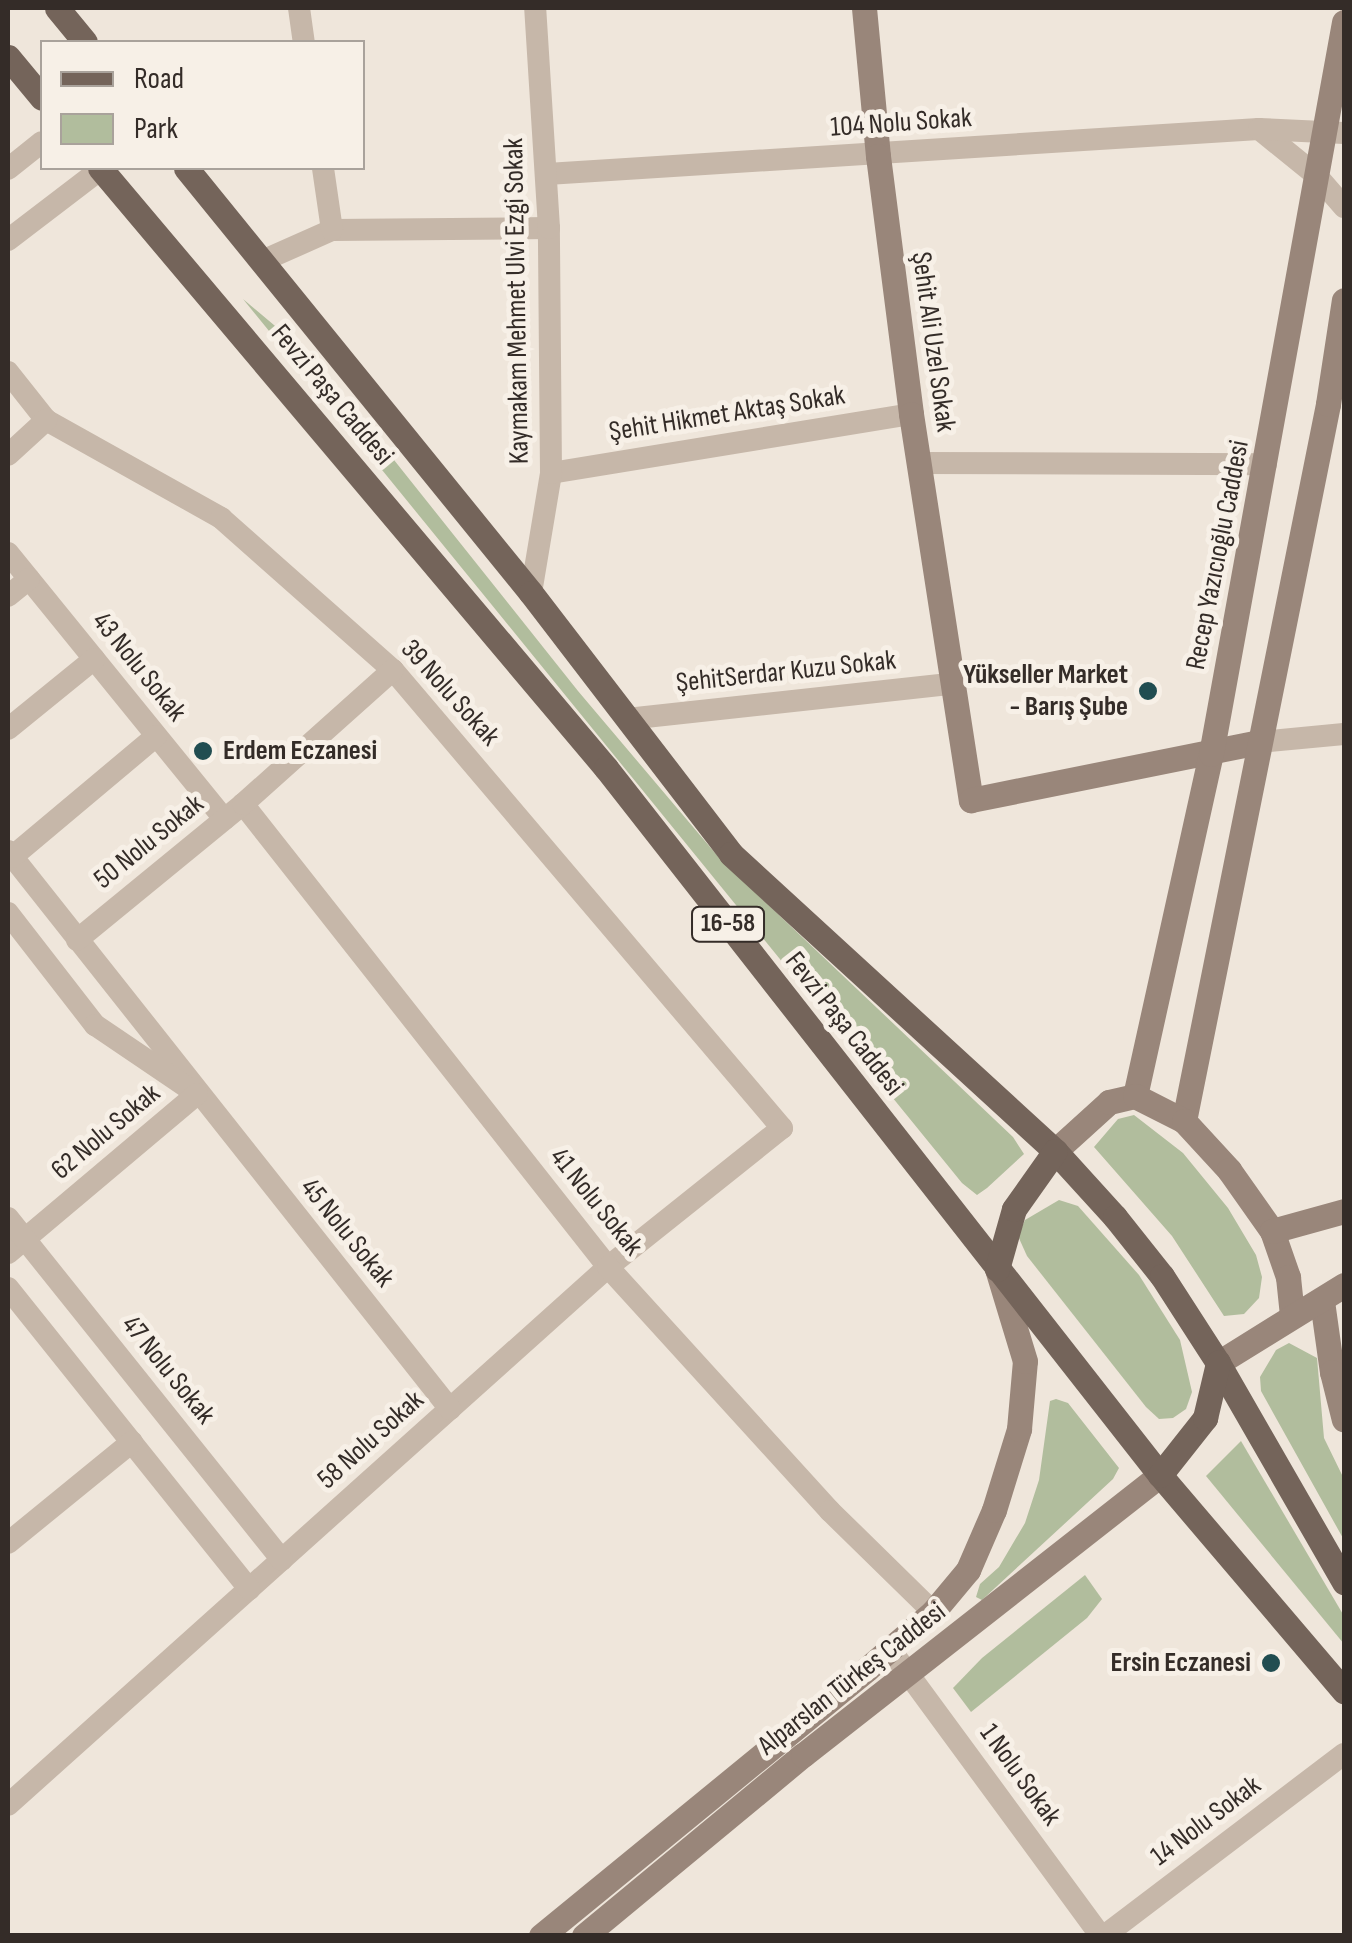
<!DOCTYPE html>
<html>
<head>
<meta charset="utf-8">
<style>
  body { margin:0 }
  #map { position:relative; width:1352px; height:1943px; overflow:hidden; background:#efe6db; font-family:"Sofia Sans Condensed",sans-serif }
  div>[style] { position:absolute }
  .green>* { inset:0; background:#b1bd9d }
  .street>* { height:22px; margin:-11px; padding:0 11px; transform-origin:11px; border-radius:11px; background:#c6b7a9 }
  .secondary>* { height:25px; margin:-12.5px; padding:0 12.5px; transform-origin:12.5px; border-radius:12.5px; background:#99867a }
  .primary>* { height:25px; margin:-12.5px; padding:0 12.5px; transform-origin:12.5px; border-radius:12.5px; background:#74645a }
  .dots>* { width:28px; height:28px; translate:-50% -50%; box-sizing:border-box; border:5px solid #f7f0e7; border-radius:50% }
  span { translate:-50% -50%; white-space:nowrap; text-align:center; line-height:1.15; -webkit-text-stroke:10px #f7f0e7; paint-order:stroke }
  .shield-label span { padding:2px 8px; background:#f7f0e7; border:2px solid; border-radius:8px; -webkit-text-stroke-width:0 }
  .shield-label { font-size:25px; color:#342c28; font-weight:700 }
  .street-label { font-size:28px; color:#342c28 }
  .poi-label { font-size:28px; color:#342c28; font-weight:700 }
  .right { translate:-100% -50%; text-align:right }
  .left { translate:0 -50%; text-align:left }
  .frame { position:absolute; inset:0; border:10px solid #342c28; pointer-events:none }
  .legend { position:absolute; left:40px; top:40px; width:325px; height:130px; box-sizing:border-box; background:#f7f0e7; border:2px solid #a9a29b; margin:0; padding:12px 18px; list-style:none; font-size:30px; color:#342c28 }
  .legend li { display:flex; align-items:center; gap:20px; height:50px }
  .legend b { width:50px; border:2px solid #a9a29b }
</style>
</head>
<body>
<div id="map">
  <div class="green">
    <i style="clip-path:polygon(243px 299px,312px 357px,578px 691px,721px 860px,1013px 1137px,1024px 1154px,987px 1188px,977px 1195px,962px 1183px)"></i>
    <i style="clip-path:polygon(1134px 1115px,1183px 1153px,1228px 1208px,1256px 1255px,1262px 1277px,1259px 1298px,1244px 1314px,1224px 1316px,1172px 1236px,1094px 1147px,1118px 1119px)"></i>
    <i style="clip-path:polygon(1059px 1200px,1078px 1206px,1139px 1275px,1180px 1340px,1192px 1392px,1186px 1409px,1173px 1418px,1159px 1419px,1146px 1407px,1027px 1256px,1018px 1236px,1025px 1220px)"></i>
    <i style="clip-path:polygon(1289px 1343px,1317px 1358px,1324px 1438px,1344px 1479px,1344px 1540px,1261px 1391px,1260px 1377px,1276px 1350px)"></i>
    <i style="clip-path:polygon(1056px 1399px,1068px 1403px,1119px 1468px,1113px 1479px,982px 1600px,976px 1597px,980px 1584px,999px 1567px,1025px 1523px,1039px 1480px,1050px 1401px)"></i>
    <i style="clip-path:polygon(1241px 1441px,1344px 1616px,1344px 1644px,1206px 1476px)"></i>
    <i style="clip-path:polygon(1085px 1575px,1102px 1599px,1087px 1618px,971px 1712px,953px 1688px,982px 1658px)"></i>
  </div>
  <div class="street">
    <i style="left:299px;top:8px;width:34px;rotate:82deg"></i>
    <i style="left:1259px;top:129px;width:75px;rotate:39deg"></i>
    <i style="left:1317px;top:176px;width:41px;rotate:48.9deg"></i>
    <i style="left:8px;top:169px;width:43px;rotate:-38.5deg"></i>
    <i style="left:547px;top:174px;width:713px;rotate:-3.62deg"></i>
    <i style="left:1259px;top:129px;width:85px;rotate:2.7deg"></i>
    <i style="left:332px;top:230px;width:217px;rotate:-0.5deg"></i>
    <i style="left:8px;top:240px;width:117px;rotate:-37.4deg"></i>
    <i style="left:262px;top:261px;width:77px;rotate:-23.9deg"></i>
    <i style="left:332px;top:230px;width:63px;rotate:-98.3deg"></i>
    <i style="left:8px;top:372px;width:61px;rotate:51.6deg"></i>
    <i style="left:46px;top:420px;width:201px;rotate:29.2deg"></i>
    <i style="left:221px;top:518px;width:230px;rotate:41.5deg"></i>
    <i style="left:393px;top:670px;width:601px;rotate:49.66deg"></i>
    <i style="left:782px;top:1128px;width:223px;rotate:141.4deg"></i>
    <i style="left:608px;top:1267px;width:806px;rotate:138.12deg"></i>
    <i style="left:8px;top:455px;width:52px;rotate:-42.6deg"></i>
    <i style="left:920px;top:463px;width:346px;rotate:0.2deg"></i>
    <i style="left:551px;top:473px;width:365px;rotate:-9.3deg"></i>
    <i style="left:8px;top:553px;width:343px;rotate:50.9deg"></i>
    <i style="left:531px;top:593px;width:122px;rotate:-80.5deg"></i>
    <i style="left:551px;top:473px;width:245px;rotate:-90.5deg"></i>
    <i style="left:549px;top:228px;width:220px;rotate:-93.6deg"></i>
    <i style="left:8px;top:596px;width:27px;rotate:-39deg"></i>
    <i style="left:627px;top:719px;width:326px;rotate:-6.2deg"></i>
    <i style="left:8px;top:729px;width:111px;rotate:-39.1deg"></i>
    <i style="left:1259px;top:742px;width:85px;rotate:-5.4deg"></i>
    <i style="left:243px;top:804px;width:590px;rotate:51.75deg"></i>
    <i style="left:608px;top:1267px;width:330px;rotate:47.7deg"></i>
    <i style="left:830px;top:1511px;width:144px;rotate:44.4deg"></i>
    <i style="left:8px;top:851px;width:712px;rotate:51.62deg"></i>
    <i style="left:12px;top:857px;width:188px;rotate:-40deg"></i>
    <i style="left:8px;top:913px;width:142px;rotate:52.2deg"></i>
    <i style="left:95px;top:1025px;width:123px;rotate:34.1deg"></i>
    <i style="left:197px;top:1094px;width:247px;rotate:139.9deg"></i>
    <i style="left:77px;top:940px;width:215px;rotate:-39.3deg"></i>
    <i style="left:243px;top:804px;width:201px;rotate:-41.8deg"></i>
    <i style="left:8px;top:1218px;width:438px;rotate:51.3deg"></i>
    <i style="left:8px;top:1288px;width:386px;rotate:51.3deg"></i>
    <i style="left:8px;top:1543px;width:160px;rotate:-39.2deg"></i>
    <i style="left:890px;top:1649px;width:356px;rotate:53.7deg"></i>
    <i style="left:1104px;top:1936px;width:301px;rotate:-37.2deg"></i>
  </div>
  <div class="secondary">
    <i style="left:864px;top:8px;width:149px;rotate:84.6deg"></i>
    <i style="left:878px;top:156px;width:260px;rotate:82.7deg"></i>
    <i style="left:911px;top:414px;width:391px;rotate:81.2deg"></i>
    <i style="left:971px;top:800px;width:294px;rotate:-11.4deg"></i>
    <i style="left:1135px;top:1096px;width:350px;rotate:-77.5deg"></i>
    <i style="left:1211px;top:754px;width:744px;rotate:-79.7deg"></i>
    <i style="left:1184px;top:1121px;width:731px;rotate:-78.64deg"></i>
    <i style="left:1328px;top:404px;width:105px;rotate:-81.3deg"></i>
    <i style="left:1055px;top:1151px;width:73px;rotate:-42.2deg"></i>
    <i style="left:1109px;top:1102px;width:27px;rotate:-13deg"></i>
    <i style="left:1135px;top:1096px;width:55px;rotate:27deg"></i>
    <i style="left:1184px;top:1121px;width:67px;rotate:47.4deg"></i>
    <i style="left:1229px;top:1170px;width:75px;rotate:54.8deg"></i>
    <i style="left:1272px;top:1231px;width:49px;rotate:70.8deg"></i>
    <i style="left:1288px;top:1277px;width:36px;rotate:84deg"></i>
    <i style="left:1272px;top:1231px;width:75px;rotate:-15.5deg"></i>
    <i style="left:1322px;top:1301px;width:72px;rotate:82deg"></i>
    <i style="left:1332px;top:1372px;width:49px;rotate:76deg"></i>
    <i style="left:1218px;top:1363px;width:148px;rotate:-31.8deg"></i>
    <i style="left:541px;top:1936px;width:421px;rotate:-39.3deg"></i>
    <i style="left:867px;top:1669px;width:87px;rotate:-40.8deg"></i>
    <i style="left:933px;top:1612px;width:55px;rotate:-50.2deg"></i>
    <i style="left:968px;top:1570px;width:65px;rotate:-66.6deg"></i>
    <i style="left:994px;top:1510px;width:85px;rotate:-72.8deg"></i>
    <i style="left:1019px;top:1429px;width:68px;rotate:-85deg"></i>
    <i style="left:1025px;top:1361px;width:96px;rotate:-106.9deg"></i>
    <i style="left:584px;top:1936px;width:284px;rotate:-39.6deg"></i>
    <i style="left:803px;top:1755px;width:454px;rotate:-38.1deg"></i>
  </div>
  <div class="primary">
    <i style="left:57px;top:8px;width:44px;rotate:50.5deg"></i>
    <i style="left:8px;top:57px;width:53px;rotate:50.3deg"></i>
    <i style="left:100px;top:168px;width:785px;rotate:49.86deg"></i>
    <i style="left:606px;top:768px;width:898px;rotate:51.92deg"></i>
    <i style="left:1160px;top:1475px;width:284px;rotate:49.6deg"></i>
    <i style="left:186px;top:168px;width:547px;rotate:50.93deg"></i>
    <i style="left:531px;top:593px;width:329px;rotate:52.5deg"></i>
    <i style="left:731px;top:854px;width:440px;rotate:42.5deg"></i>
    <i style="left:1055px;top:1151px;width:89px;rotate:47.7deg"></i>
    <i style="left:1115px;top:1217px;width:75px;rotate:51.5deg"></i>
    <i style="left:1162px;top:1276px;width:103px;rotate:57.2deg"></i>
    <i style="left:1218px;top:1363px;width:253px;rotate:60.1deg"></i>
    <i style="left:997px;top:1269px;width:62px;rotate:-74.2deg"></i>
    <i style="left:1014px;top:1209px;width:71px;rotate:-54.7deg"></i>
    <i style="left:1160px;top:1475px;width:73px;rotate:-51.7deg"></i>
    <i style="left:1205px;top:1418px;width:57px;rotate:-76.7deg"></i>
  </div>
  <div class="dots">
    <i style="left:1148px;top:691px;background:#214d51"></i>
    <i style="left:203px;top:751px;background:#214d51"></i>
    <i style="left:1271px;top:1663px;background:#214d51"></i>
  </div>
  <div class="shield-label">
    <span style="left:728px;top:924px">16-58</span>
  </div>
  <div class="street-label">
    <span style="left:901px;top:123px;rotate:-4deg">104 Nolu Sokak</span>
    <span style="left:517px;top:301px;rotate:-91deg">Kaymakam Mehmet Ulvi Ezgi Sokak</span>
    <span style="left:933px;top:342px;rotate:82deg">Şehit Ali Uzel Sokak</span>
    <span style="left:332px;top:395px;rotate:50deg">Fevzi Paşa Caddesi</span>
    <span style="left:727px;top:414px;rotate:-9deg">Şehit Hikmet Aktaş Sokak</span>
    <span style="left:1218px;top:555px;rotate:-79deg">Recep Yazıcıoğlu Caddesi</span>
    <span style="left:139px;top:667px;rotate:51deg">43 Nolu Sokak</span>
    <span style="left:786px;top:672px;rotate:-6deg">ŞehitSerdar Kuzu Sokak</span>
    <span style="left:450px;top:693px;rotate:48deg">39 Nolu Sokak</span>
    <span style="left:149px;top:842px;rotate:-39deg">50 Nolu Sokak</span>
    <span style="left:844px;top:1024px;rotate:52deg">Fevzi Paşa Caddesi</span>
    <span style="left:106px;top:1132px;rotate:-40deg">62 Nolu Sokak</span>
    <span style="left:596px;top:1202px;rotate:51deg">41 Nolu Sokak</span>
    <span style="left:347px;top:1233px;rotate:51deg">45 Nolu Sokak</span>
    <span style="left:168px;top:1370px;rotate:51deg">47 Nolu Sokak</span>
    <span style="left:371px;top:1440px;rotate:-42deg">58 Nolu Sokak</span>
    <span style="left:852px;top:1679px;rotate:-38deg">Alparslan Türkeş Caddesi</span>
    <span style="left:1020px;top:1775px;rotate:54deg">1 Nolu Sokak</span>
    <span style="left:1206px;top:1821px;rotate:-37deg">14 Nolu Sokak</span>
  </div>
  <div class="poi-label">
    <span class="right" style="left:1128px;top:691px">Yükseller Market<br>- Barış Şube</span>
    <span class="left" style="left:223px;top:751px">Erdem Eczanesi</span>
    <span class="right" style="left:1251px;top:1663px">Ersin Eczanesi</span>
  </div>
  <div class="frame"></div>
  <ul class="legend">
  <li><b style="height:12px;background:#74645a"></b>Road</li>
  <li><b style="height:28px;background:#b1bd9d"></b>Park</li>
  </ul>
</div>
</body>
</html>
